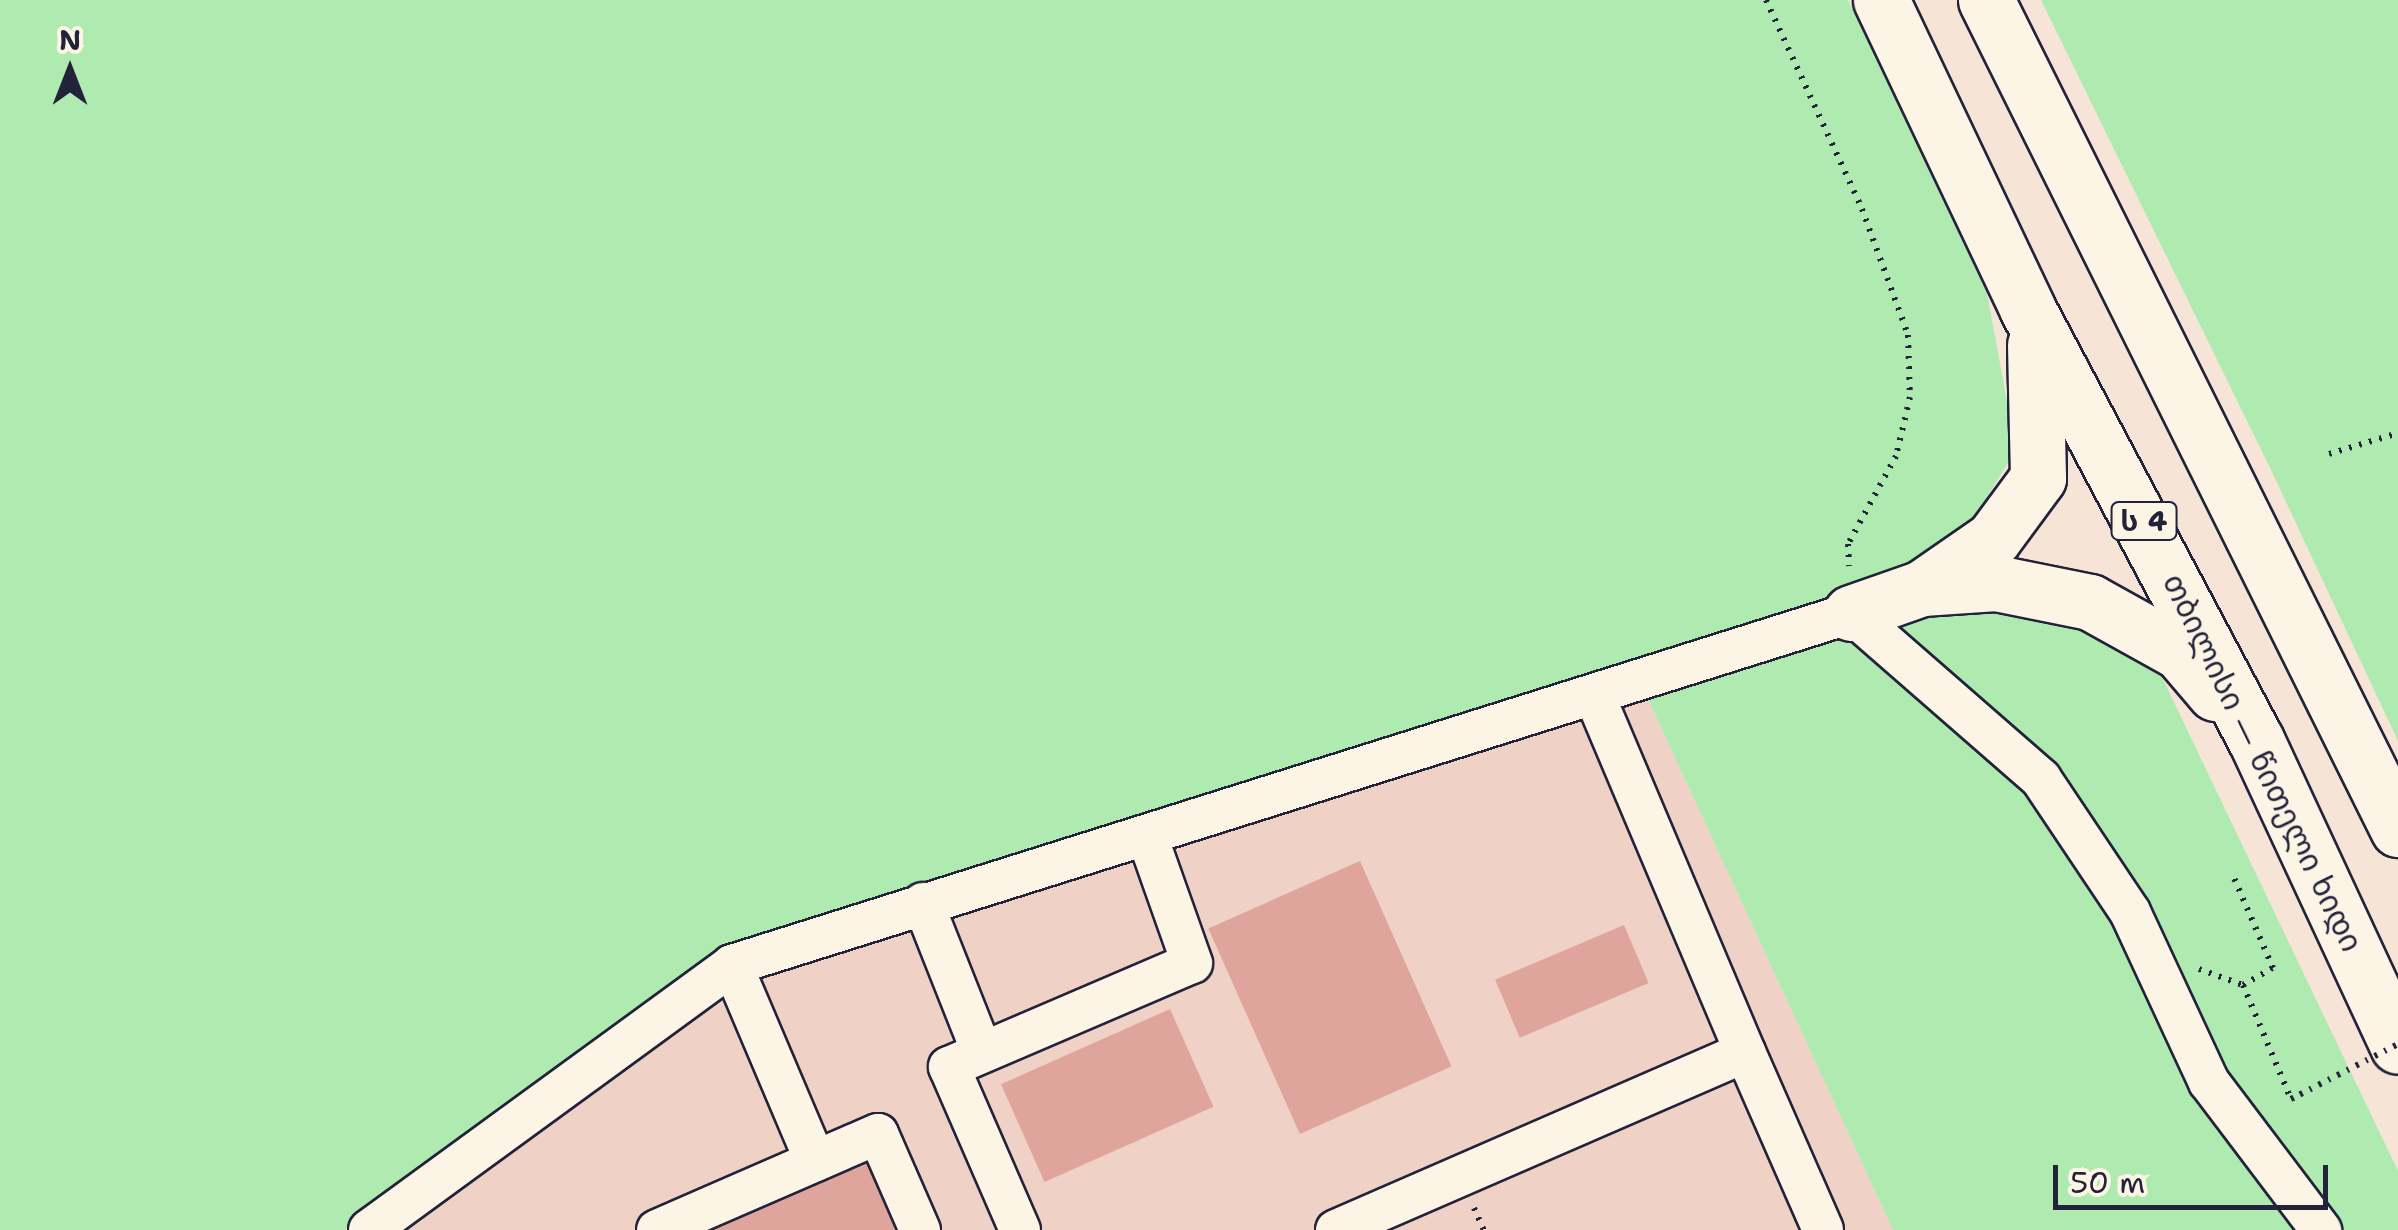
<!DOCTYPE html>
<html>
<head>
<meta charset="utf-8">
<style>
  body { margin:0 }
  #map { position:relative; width:2398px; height:1230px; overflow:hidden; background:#f6e5d6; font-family:"Shantell Sans","Noto Sans Georgian",sans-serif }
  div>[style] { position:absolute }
  .built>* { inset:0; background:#efd2c5 }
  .green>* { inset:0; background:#afebb0 }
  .building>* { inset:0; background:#dfa59c; transform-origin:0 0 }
  .path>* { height:6px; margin-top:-3px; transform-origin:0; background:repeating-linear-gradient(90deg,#22223b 0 2.5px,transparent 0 10.5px) }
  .roads { filter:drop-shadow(2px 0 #22223b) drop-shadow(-2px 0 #22223b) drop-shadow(0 2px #22223b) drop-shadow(0 -2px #22223b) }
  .minor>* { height:40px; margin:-20px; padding:0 20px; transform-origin:20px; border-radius:20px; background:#fcf5e5 }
  .highway>* { height:55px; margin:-27.5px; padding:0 27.5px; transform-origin:27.5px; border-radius:27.5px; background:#fcf5e5 }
  .path-bridge>* { height:6px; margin-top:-3px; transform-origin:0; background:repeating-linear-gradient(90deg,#22223b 0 2.5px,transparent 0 10.5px) }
  span { translate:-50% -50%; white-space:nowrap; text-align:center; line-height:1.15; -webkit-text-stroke:10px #fcf5e5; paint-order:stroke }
  .shield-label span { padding:2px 8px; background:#fcf5e5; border:2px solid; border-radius:8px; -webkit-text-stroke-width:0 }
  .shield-label { font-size:28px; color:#22223b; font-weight:700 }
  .street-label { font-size:30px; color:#22223b }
  .north { position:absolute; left:20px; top:20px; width:100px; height:100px; -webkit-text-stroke:8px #fcf5e5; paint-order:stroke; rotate:0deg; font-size:28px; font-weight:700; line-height:40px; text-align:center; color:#22223b }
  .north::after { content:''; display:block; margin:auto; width:35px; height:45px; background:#22223b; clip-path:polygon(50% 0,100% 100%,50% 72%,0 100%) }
  .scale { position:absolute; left:2053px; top:1165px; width:275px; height:45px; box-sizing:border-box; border:5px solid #22223b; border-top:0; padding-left:12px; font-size:30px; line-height:35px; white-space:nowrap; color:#22223b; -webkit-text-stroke:8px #fcf5e5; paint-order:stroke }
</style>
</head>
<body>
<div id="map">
  <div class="built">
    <i style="clip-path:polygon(1647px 697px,1893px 1230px,385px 1230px,732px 975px)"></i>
  </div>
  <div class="green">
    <i style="clip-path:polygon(0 0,1848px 0,1987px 293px,2016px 450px,1939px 575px,722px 957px,345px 1230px,0 1230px)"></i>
    <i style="clip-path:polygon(2041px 0,2398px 0,2398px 741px,2271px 470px)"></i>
    <i style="clip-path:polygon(1922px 588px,2139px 629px,2398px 1171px,2398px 1230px,1893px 1230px,1647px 697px)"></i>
  </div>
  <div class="building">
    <i style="left:1360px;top:861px;width:225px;height:166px;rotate:66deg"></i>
    <i style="left:1624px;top:925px;width:63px;height:140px;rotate:67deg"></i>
    <i style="left:1170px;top:1009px;width:107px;height:185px;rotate:66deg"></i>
    <i style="clip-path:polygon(877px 1142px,911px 1222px,893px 1230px,668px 1230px)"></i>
  </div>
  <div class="path">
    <i style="left:1766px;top:0;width:230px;rotate:65.3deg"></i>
    <i style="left:1862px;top:209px;width:134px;rotate:69.9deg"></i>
    <i style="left:1908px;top:335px;width:62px;rotate:88.2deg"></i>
    <i style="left:1910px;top:397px;width:61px;rotate:103.3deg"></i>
    <i style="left:1896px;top:456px;width:100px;rotate:118.6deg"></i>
    <i style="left:1848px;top:544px;width:22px;rotate:87deg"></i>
    <i style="left:2329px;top:454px;width:72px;rotate:-16.9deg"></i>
    <i style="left:2199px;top:969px;width:47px;rotate:20deg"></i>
    <i style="left:2243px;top:985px;width:34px;rotate:-30deg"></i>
    <i style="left:2273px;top:968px;width:98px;rotate:-113.4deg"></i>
    <i style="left:2243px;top:985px;width:124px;rotate:67.2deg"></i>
    <i style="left:1474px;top:1208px;width:24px;rotate:66deg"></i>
  </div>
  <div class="roads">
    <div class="minor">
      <i style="left:1595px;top:697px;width:385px;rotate:67.1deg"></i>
      <i style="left:923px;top:903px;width:160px;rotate:68.4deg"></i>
      <i style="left:732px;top:965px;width:213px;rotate:67deg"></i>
      <i style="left:369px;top:1230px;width:449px;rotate:-36.1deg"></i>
      <i style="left:732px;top:965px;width:1173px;rotate:-17.46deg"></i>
      <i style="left:1851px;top:613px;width:252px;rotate:41.1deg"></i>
      <i style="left:2041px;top:779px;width:160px;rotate:56.2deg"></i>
      <i style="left:2130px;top:912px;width:187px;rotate:65.1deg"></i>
      <i style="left:2209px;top:1082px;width:186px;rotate:52.9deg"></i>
      <i style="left:657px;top:1230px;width:241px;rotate:-23.5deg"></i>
      <i style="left:878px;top:1134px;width:105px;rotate:66.4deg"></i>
      <i style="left:1020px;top:1230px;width:178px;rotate:-113.5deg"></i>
      <i style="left:949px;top:1067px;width:264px;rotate:-23.2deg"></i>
      <i style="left:1192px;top:963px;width:135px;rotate:-109.5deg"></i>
      <i style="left:1336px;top:1230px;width:446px;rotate:-23.5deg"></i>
      <i style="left:1745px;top:1052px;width:194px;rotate:66.3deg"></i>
    </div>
    <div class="highway">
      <i style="left:1881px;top:0;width:341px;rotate:64.6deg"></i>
      <i style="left:2027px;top:308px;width:489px;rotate:62.1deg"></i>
      <i style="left:2256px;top:740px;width:337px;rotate:65.1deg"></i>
      <i style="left:1986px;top:0;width:926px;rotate:63.57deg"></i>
      <i style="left:2035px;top:345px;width:133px;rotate:88.7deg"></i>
      <i style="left:2038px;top:478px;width:76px;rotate:126.4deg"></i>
      <i style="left:1993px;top:539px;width:86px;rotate:145.4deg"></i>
      <i style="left:1922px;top:588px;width:74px;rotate:-3.9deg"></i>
      <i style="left:1996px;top:583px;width:96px;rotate:11.4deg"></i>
      <i style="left:2090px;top:602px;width:103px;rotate:29.1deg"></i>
      <i style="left:2180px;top:652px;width:54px;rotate:49.5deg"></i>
      <i style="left:1851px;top:613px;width:75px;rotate:-19.4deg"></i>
    </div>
  </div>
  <div class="path-bridge">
    <i style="left:2291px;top:1099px;width:120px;rotate:-27.2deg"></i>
  </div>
  <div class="shield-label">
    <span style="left:2144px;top:521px">ს 4</span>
  </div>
  <div class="street-label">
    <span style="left:2262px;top:763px;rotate:64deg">თბილისი — წითელი ხიდი</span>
  </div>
  <div class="north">N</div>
  <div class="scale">50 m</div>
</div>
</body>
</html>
